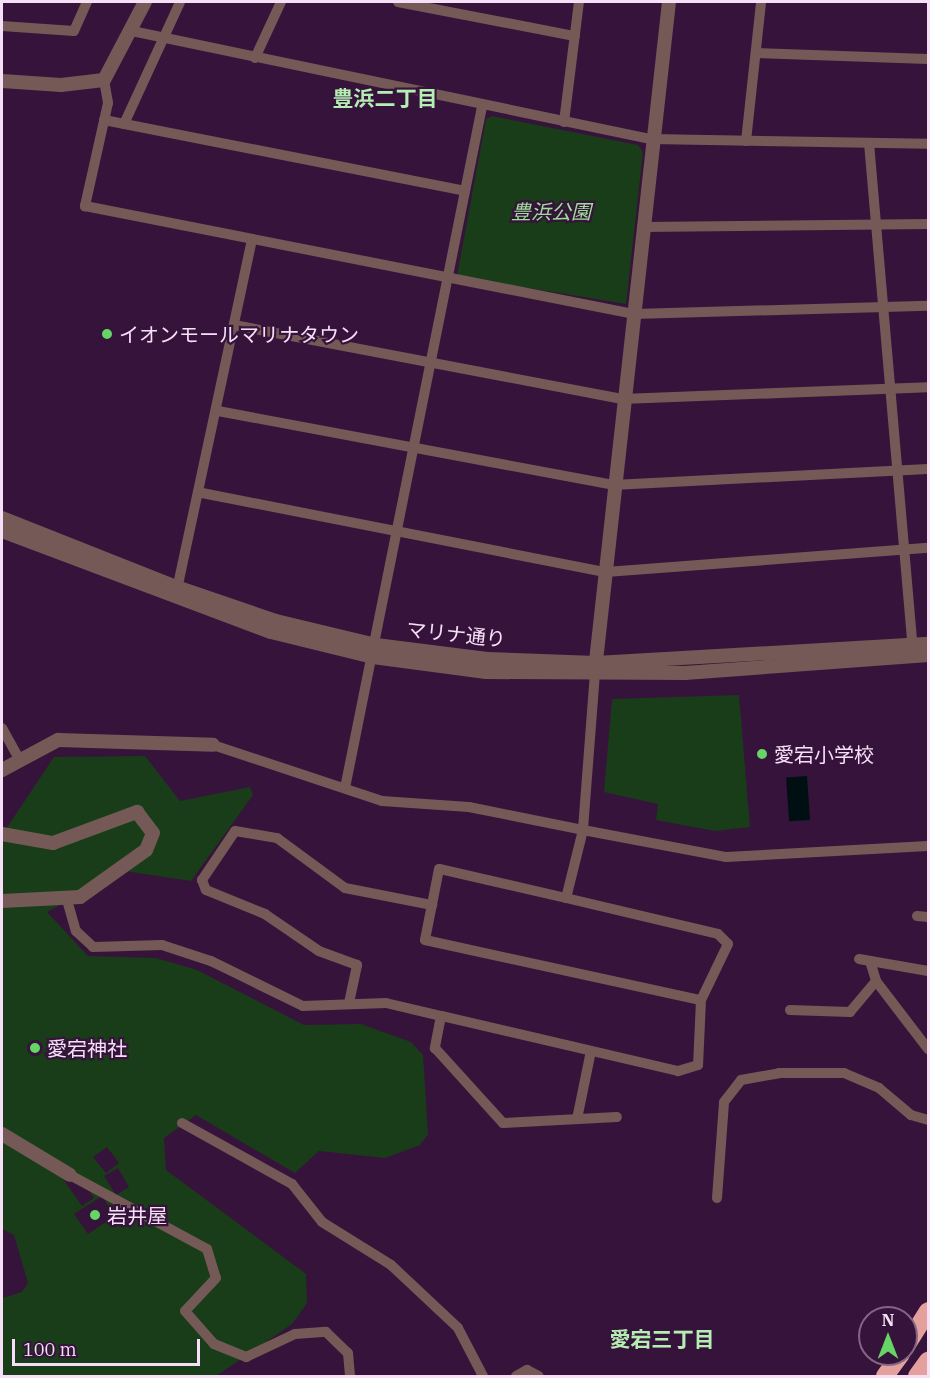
<!DOCTYPE html>
<html>
<head>
<meta charset="utf-8">
<style>
  body { margin:0 }
  #map { position:relative; width:930px; height:1378px; overflow:hidden; background:#36133a; font-family:"IBM Plex Serif","Noto Sans JP",serif }
  div>[style] { position:absolute }
  .green>* { inset:0; background:#193d19 }
  .water>* { inset:0; background:#001012; transform-origin:0 0 }
  .minor>* { height:10px; margin:-5px; padding:0 5px; transform-origin:5px; border-radius:5px; background:#745957 }
  .tertiary>* { height:14px; margin:-7px; padding:0 7px; transform-origin:7px; border-radius:7px; background:#745957 }
  .motorway>* { height:18px; margin:-9px; padding:0 9px; transform-origin:9px; border-radius:9px; background:#e4a09c }
  .dots>* { width:16px; height:16px; translate:-50% -50%; box-sizing:border-box; border:3px solid #36133a; border-radius:50% }
  span { translate:-50% -50%; white-space:nowrap; text-align:center; line-height:1.15; -webkit-text-stroke:4.5px #36133a; paint-order:stroke }
  .park-label { font-size:20px; color:#9ede9b; font-style:italic }
  .poi-label { font-size:20px; color:#f6e0f8 }
  .left { translate:0 -50%; text-align:left }
  .street-label { font-size:20px; color:#f6e0f8 }
  .neighbourhood-label { font-size:21px; color:#b5eeb2; font-weight:700 }
  .frame { position:absolute; inset:0; border:3px solid #f6e0f8; pointer-events:none }
  .north { position:absolute; left:858px; top:1306px; width:60px; height:60px; box-sizing:border-box; background:#36133a; border:2px solid #836586; border-radius:50%; rotate:0deg; font-size:16px; font-weight:700; line-height:24px; text-align:center; color:#f6e0f8 }
  .north::after { content:''; display:block; margin:auto; width:21px; height:27px; background:#67d466; clip-path:polygon(50% 0,100% 100%,50% 72%,0 100%) }
  .scale { position:absolute; left:12px; top:1339px; width:188px; height:27px; box-sizing:border-box; border:3px solid #f6e0f8; border-top:0; padding-left:8px; font-size:18px; line-height:21px; white-space:nowrap; color:#f6e0f8; -webkit-text-stroke:4px #36133a; paint-order:stroke }
</style>
</head>
<body>
<div id="map">
  <div class="green">
    <i style="clip-path:polygon(492px 116px,638px 145px,643px 152px,626px 304px,457px 276px,486px 119px)"></i>
    <i style="clip-path:polygon(739px 695px,750px 827px,715px 831px,656px 820px,658px 804px,604px 792px,612px 699px)"></i>
    <i style="clip-path:polygon(evenodd,145px 756px,180px 801px,250px 787px,253px 795px,191px 881px,125px 871px,47px 912px,88px 956px,156px 958px,197px 970px,304px 1025px,361px 1024px,411px 1042px,423px 1055px,428px 1134px,420px 1145px,385px 1158px,319px 1151px,295px 1173px,196px 1115px,164px 1138px,166px 1170px,306px 1274px,307px 1303px,292px 1324px,216px 1376px,2px 1376px,2px 1298px,22px 1292px,28px 1283px,14px 1235px,2px 1229px,2px 835px,54px 757px,145px 756px,107px 1147px,119px 1163px,106px 1173px,93px 1157px,107px 1147px,145px 756px,118px 1168px,129px 1187px,116px 1195px,104px 1176px,118px 1168px,145px 756px,76px 1172px,94px 1198px,82px 1206px,63px 1179px,76px 1172px,145px 756px,102px 1196px,115px 1216px,88px 1234px,74px 1214px,102px 1196px)"></i>
  </div>
  <div class="water">
    <i style="left:807px;top:776px;width:44px;height:21px;rotate:86deg"></i>
  </div>
  <div class="minor">
    <i style="left:398px;top:2px;width:180px;rotate:10.9deg"></i>
    <i style="left:2px;top:26px;width:72px;rotate:4deg"></i>
    <i style="left:74px;top:31px;width:32px;rotate:-66deg"></i>
    <i style="left:132px;top:31px;width:530px;rotate:11.76deg"></i>
    <i style="left:651px;top:139px;width:277px;rotate:1deg"></i>
    <i style="left:756px;top:53px;width:172px;rotate:2deg"></i>
    <i style="left:255px;top:58px;width:62px;rotate:-65.1deg"></i>
    <i style="left:104px;top:80px;width:23px;rotate:80deg"></i>
    <i style="left:108px;top:103px;width:106px;rotate:102.6deg"></i>
    <i style="left:85px;top:206px;width:560px;rotate:11.13deg"></i>
    <i style="left:634px;top:314px;width:294px;rotate:-1.6deg"></i>
    <i style="left:104px;top:120px;width:368px;rotate:11.1deg"></i>
    <i style="left:564px;top:122px;width:121px;rotate:-82.9deg"></i>
    <i style="left:124px;top:124px;width:134px;rotate:-65.3deg"></i>
    <i style="left:746px;top:141px;width:140px;rotate:-83.8deg"></i>
    <i style="left:869px;top:143px;width:510px;rotate:85.05deg"></i>
    <i style="left:642px;top:227px;width:286px;rotate:-0.6deg"></i>
    <i style="left:234px;top:325px;width:395px;rotate:10.8deg"></i>
    <i style="left:622px;top:399px;width:306px;rotate:-2.2deg"></i>
    <i style="left:218px;top:411px;width:402px;rotate:10.6deg"></i>
    <i style="left:613px;top:485px;width:315px;rotate:-2.9deg"></i>
    <i style="left:202px;top:493px;width:412px;rotate:11.1deg"></i>
    <i style="left:606px;top:572px;width:323px;rotate:-4.3deg"></i>
    <i style="left:176px;top:594px;width:363px;rotate:-77.9deg"></i>
    <i style="left:595px;top:673px;width:157px;rotate:94.4deg"></i>
    <i style="left:583px;top:830px;width:146px;rotate:10.7deg"></i>
    <i style="left:726px;top:857px;width:202px;rotate:-3.1deg"></i>
    <i style="left:2px;top:728px;width:38px;rotate:61deg"></i>
    <i style="left:213px;top:745px;width:178px;rotate:18.3deg"></i>
    <i style="left:382px;top:801px;width:87px;rotate:3.9deg"></i>
    <i style="left:469px;top:807px;width:116px;rotate:11.4deg"></i>
    <i style="left:583px;top:830px;width:70px;rotate:104deg"></i>
    <i style="left:566px;top:898px;width:156px;rotate:13.3deg"></i>
    <i style="left:718px;top:934px;width:14px;rotate:45deg"></i>
    <i style="left:728px;top:944px;width:62px;rotate:115.7deg"></i>
    <i style="left:701px;top:1000px;width:65px;rotate:92.6deg"></i>
    <i style="left:698px;top:1065px;width:21px;rotate:163deg"></i>
    <i style="left:678px;top:1071px;width:243px;rotate:-166.9deg"></i>
    <i style="left:441px;top:1016px;width:33px;rotate:101deg"></i>
    <i style="left:435px;top:1048px;width:101px;rotate:47.8deg"></i>
    <i style="left:503px;top:1123px;width:114px;rotate:-3deg"></i>
    <i style="left:345px;top:788px;width:695px;rotate:-78.63deg"></i>
    <i style="left:566px;top:898px;width:130px;rotate:-167.1deg"></i>
    <i style="left:439px;top:869px;width:72px;rotate:101.2deg"></i>
    <i style="left:425px;top:940px;width:282px;rotate:12.3deg"></i>
    <i style="left:67px;top:900px;width:32px;rotate:74deg"></i>
    <i style="left:76px;top:931px;width:23px;rotate:43deg"></i>
    <i style="left:93px;top:947px;width:69px;rotate:-1.7deg"></i>
    <i style="left:162px;top:945px;width:52px;rotate:18.1deg"></i>
    <i style="left:211px;top:961px;width:102px;rotate:26.1deg"></i>
    <i style="left:303px;top:1006px;width:83px;rotate:-2.1deg"></i>
    <i style="left:386px;top:1003px;width:57px;rotate:13.3deg"></i>
    <i style="left:917px;top:916px;width:11px;rotate:5deg"></i>
    <i style="left:859px;top:959px;width:70px;rotate:9.9deg"></i>
    <i style="left:870px;top:961px;width:21px;rotate:73deg"></i>
    <i style="left:876px;top:981px;width:86px;rotate:52.6deg"></i>
    <i style="left:349px;top:1003px;width:39px;rotate:-78deg"></i>
    <i style="left:357px;top:965px;width:40px;rotate:-159.8deg"></i>
    <i style="left:319px;top:951px;width:65px;rotate:-145.6deg"></i>
    <i style="left:265px;top:914px;width:64px;rotate:-157.9deg"></i>
    <i style="left:206px;top:890px;width:11px;rotate:-112deg"></i>
    <i style="left:202px;top:880px;width:59px;rotate:-56deg"></i>
    <i style="left:235px;top:831px;width:43px;rotate:9.5deg"></i>
    <i style="left:277px;top:838px;width:84px;rotate:36.3deg"></i>
    <i style="left:345px;top:888px;width:89px;rotate:11.1deg"></i>
    <i style="left:790px;top:1010px;width:60px;rotate:1.9deg"></i>
    <i style="left:850px;top:1012px;width:40px;rotate:-50deg"></i>
    <i style="left:577px;top:1119px;width:69px;rotate:-78.4deg"></i>
    <i style="left:182px;top:1123px;width:126px;rotate:29deg"></i>
    <i style="left:292px;top:1184px;width:48px;rotate:51.7deg"></i>
    <i style="left:322px;top:1222px;width:81px;rotate:31.9deg"></i>
    <i style="left:391px;top:1265px;width:92px;rotate:43.2deg"></i>
    <i style="left:458px;top:1328px;width:54px;rotate:62.5deg"></i>
    <i style="left:70px;top:1175px;width:156px;rotate:28.4deg"></i>
    <i style="left:207px;top:1249px;width:30px;rotate:73deg"></i>
    <i style="left:216px;top:1278px;width:45px;rotate:133.2deg"></i>
    <i style="left:185px;top:1311px;width:44px;rotate:48.7deg"></i>
    <i style="left:214px;top:1344px;width:35px;rotate:22deg"></i>
    <i style="left:246px;top:1357px;width:54px;rotate:-25.1deg"></i>
    <i style="left:295px;top:1334px;width:31px;rotate:-4deg"></i>
    <i style="left:326px;top:1332px;width:30px;rotate:44deg"></i>
    <i style="left:348px;top:1353px;width:23px;rotate:85deg"></i>
    <i style="left:717px;top:1198px;width:96px;rotate:-85.8deg"></i>
    <i style="left:724px;top:1102px;width:28px;rotate:-52deg"></i>
    <i style="left:741px;top:1080px;width:39px;rotate:-10deg"></i>
    <i style="left:779px;top:1073px;width:65px"></i>
    <i style="left:844px;top:1073px;width:38px;rotate:23deg"></i>
    <i style="left:879px;top:1088px;width:42px;rotate:40.2deg"></i>
    <i style="left:911px;top:1115px;width:18px;rotate:16deg"></i>
    <i style="left:516px;top:1376px;width:13px;rotate:-29deg"></i>
    <i style="left:527px;top:1370px;width:13px;rotate:27deg"></i>
  </div>
  <div class="tertiary">
    <i style="left:2px;top:81px;width:59px;rotate:3.9deg"></i>
    <i style="left:61px;top:85px;width:43px;rotate:-6.6deg"></i>
    <i style="left:104px;top:80px;width:88px;rotate:-62.3deg"></i>
    <i style="left:2px;top:518px;width:190px;rotate:21.6deg"></i>
    <i style="left:179px;top:588px;width:102px;rotate:18.8deg"></i>
    <i style="left:276px;top:621px;width:103px;rotate:13.5deg"></i>
    <i style="left:376px;top:645px;width:112px;rotate:7.2deg"></i>
    <i style="left:487px;top:659px;width:109px;rotate:2.1deg"></i>
    <i style="left:596px;top:663px;width:333px;rotate:-3.3deg"></i>
    <i style="left:2px;top:531px;width:287px;rotate:20.6deg"></i>
    <i style="left:271px;top:632px;width:105px;rotate:13.8deg"></i>
    <i style="left:373px;top:657px;width:114px;rotate:7.6deg"></i>
    <i style="left:486px;top:672px;width:199px;rotate:0.3deg"></i>
    <i style="left:685px;top:673px;width:244px;rotate:-4.2deg"></i>
    <i style="left:595px;top:670px;width:672px;rotate:-83.68deg"></i>
    <i style="left:2px;top:770px;width:64px;rotate:-28.2deg"></i>
    <i style="left:58px;top:740px;width:155px;rotate:1.8deg"></i>
    <i style="left:2px;top:834px;width:52px;rotate:10deg"></i>
    <i style="left:53px;top:843px;width:90px;rotate:-20.3deg"></i>
    <i style="left:137px;top:812px;width:26px;rotate:53deg"></i>
    <i style="left:153px;top:833px;width:18px;rotate:112deg"></i>
    <i style="left:146px;top:850px;width:81px;rotate:144.5deg"></i>
    <i style="left:80px;top:897px;width:78px;rotate:177.1deg"></i>
    <i style="left:2px;top:1134px;width:79px;rotate:31.1deg"></i>
  </div>
  <div class="motorway">
    <i style="left:906px;top:1346px;width:41px;rotate:-57.8deg"></i>
    <i style="left:885px;top:1376px;width:27px;rotate:-54deg"></i>
    <i style="left:917px;top:1376px;width:19px;rotate:-54deg"></i>
  </div>
  <div class="dots">
    <i style="left:107px;top:334px;background:#67d466"></i>
    <i style="left:762px;top:754px;background:#67d466"></i>
    <i style="left:35px;top:1048px;background:#67d466"></i>
    <i style="left:95px;top:1215px;background:#67d466"></i>
  </div>
  <div class="park-label">
    <span style="left:551px;top:211px">豊浜公園</span>
  </div>
  <div class="poi-label">
    <span class="left" style="left:119px;top:334px">イオンモールマリナタウン</span>
    <span class="left" style="left:774px;top:754px">愛宕小学校</span>
    <span class="left" style="left:47px;top:1048px">愛宕神社</span>
    <span class="left" style="left:107px;top:1215px">岩井屋</span>
  </div>
  <div class="street-label">
    <span style="left:456px;top:634px;rotate:6deg">マリナ通り</span>
  </div>
  <div class="neighbourhood-label">
    <span style="left:385px;top:98px">豊浜二丁目</span>
    <span style="left:662px;top:1339px">愛宕三丁目</span>
  </div>
  <div class="frame"></div>
  <div class="north">N</div>
  <div class="scale">100 m</div>
</div>
</body>
</html>
